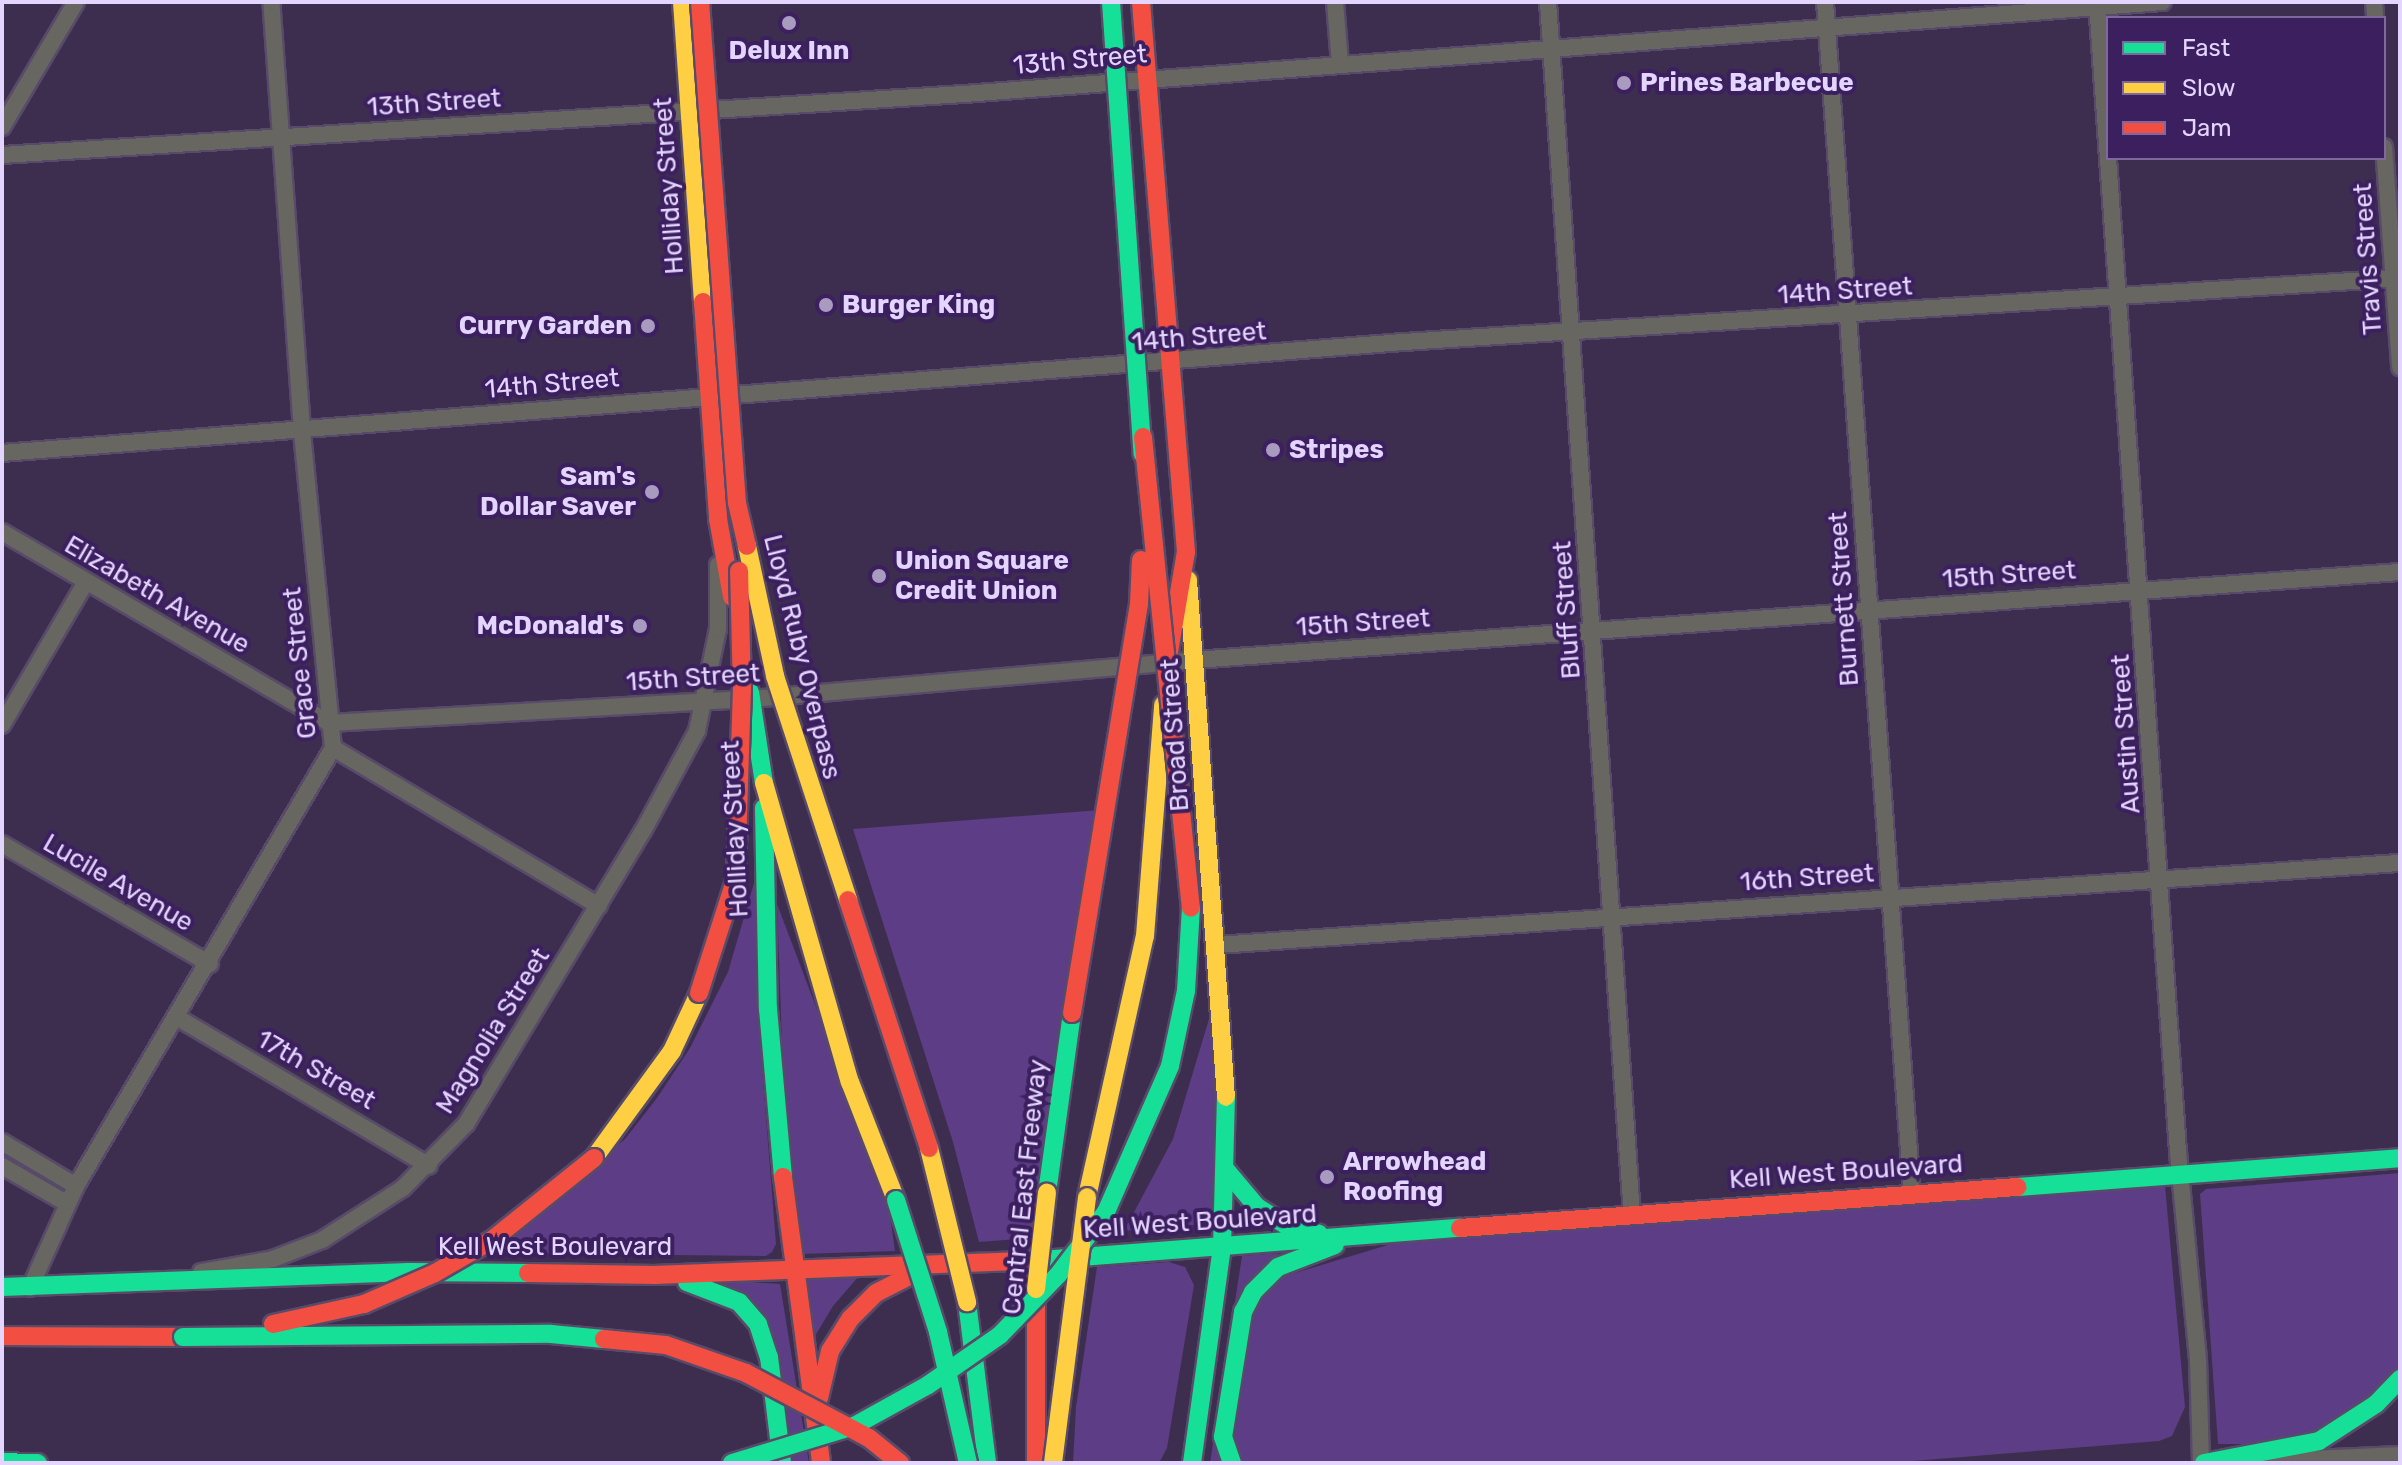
<!DOCTYPE html>
<html>
<head>
<meta charset="utf-8">
<style>
  body { margin:0 }
  #map { position:relative; width:2402px; height:1465px; overflow:hidden; background:#3d2e50; font-family:Rubik,sans-serif }
  div>[style] { position:absolute }
  .green>* { inset:0; background:#5c3d86 }
  .roads { filter:drop-shadow(2px 0 #584b69) drop-shadow(-2px 0 #584b69) drop-shadow(0 2px #584b69) drop-shadow(0 -2px #584b69) }
  .street>* { height:16px; margin:-8px; padding:0 8px; transform-origin:8px; border-radius:8px; background:#676661 }
  .fast>* { height:18px; margin:-9px; padding:0 9px; transform-origin:9px; border-radius:9px; background:#16e098 }
  .slow>* { height:18px; margin:-9px; padding:0 9px; transform-origin:9px; border-radius:9px; background:#ffcf43 }
  .jam>* { height:18px; margin:-9px; padding:0 9px; transform-origin:9px; border-radius:9px; background:#f24e42 }
  .bridges { filter:drop-shadow(2px 0 #584b69) drop-shadow(-2px 0 #584b69) drop-shadow(0 2px #584b69) drop-shadow(0 -2px #584b69) }
  .fast-bridge>* { height:18px; margin:-9px; padding:0 9px; transform-origin:9px; border-radius:9px; background:#16e098 }
  .slow-bridge>* { height:18px; margin:-9px; padding:0 9px; transform-origin:9px; border-radius:9px; background:#ffcf43 }
  .jam-bridge>* { height:18px; margin:-9px; padding:0 9px; transform-origin:9px; border-radius:9px; background:#f24e42 }
  .dots>* { width:22px; height:22px; translate:-50% -50%; box-sizing:border-box; border:4px solid #3c1f5f; border-radius:50% }
  span { translate:-50% -50%; white-space:nowrap; text-align:center; line-height:1.15; -webkit-text-stroke:8px #3c1f5f; paint-order:stroke }
  .poi-label { font-size:26px; color:#e3d5fd; font-weight:700 }
  .left { translate:0 -50%; text-align:left }
  .right { translate:-100% -50%; text-align:right }
  .street-label { font-size:26px; color:#e3d5fd }
  .frame { position:absolute; inset:0; border:4px solid #e3d5fd; pointer-events:none }
  .legend { position:absolute; left:2106px; top:16px; width:280px; height:144px; box-sizing:border-box; background:#3c1f5f; border:2px solid #7f689e; margin:0; padding:10px 14px; list-style:none; font-size:24px; color:#e3d5fd }
  .legend li { display:flex; align-items:center; gap:16px; height:40px }
  .legend b { width:40px; border:2px solid #7f689e }
</style>
</head>
<body>
<div id="map">
  <div class="green">
    <i style="clip-path:polygon(1101px 810px,1032px 1238px,979px 1242px,953px 1142px,853px 829px)"></i>
    <i style="clip-path:polygon(759px 866px,757px 1002px,776px 1244px,772px 1252px,766px 1256px,486px 1253px,625px 1139px,657px 1098px,690px 1048px,728px 972px)"></i>
    <i style="clip-path:polygon(777px 904px,887px 1194px,895px 1251px,801px 1254px,783px 1070px)"></i>
    <i style="clip-path:polygon(1212px 1009px,1219px 1102px,1212px 1217px,1205px 1224px,1124px 1231px,1173px 1139px)"></i>
    <i style="clip-path:polygon(2400px 1173px,2400px 1365px,2383px 1386px,2324px 1429px,2268px 1444px,2218px 1444px,2200px 1194px,2206px 1189px)"></i>
    <i style="clip-path:polygon(2165px 1186px,2185px 1407px,2172px 1436px,2159px 1441px,1888px 1463px,1242px 1463px,1234px 1439px,1252px 1313px,1275px 1279px,1411px 1238px)"></i>
    <i style="clip-path:polygon(1279px 1253px,1252px 1281px,1227px 1463px,1210px 1463px,1242px 1256px)"></i>
    <i style="clip-path:polygon(1169px 1262px,1185px 1267px,1194px 1285px,1167px 1448px,1159px 1463px,1073px 1463px,1076px 1407px,1097px 1267px)"></i>
    <i style="clip-path:polygon(859px 1276px,833px 1306px,812px 1341px,803px 1279px)"></i>
    <i style="clip-path:polygon(720px 1280px,780px 1284px,809px 1463px,791px 1463px,773px 1341px)"></i>
  </div>
  <div class="roads">
    <div class="street">
      <i style="left:1335px;top:2px;width:62px;rotate:85.4deg"></i>
      <i style="left:1548px;top:2px;width:1215px;rotate:86.04deg"></i>
      <i style="left:1825px;top:2px;width:1194px;rotate:85.82deg"></i>
      <i style="left:2097px;top:2px;width:1153px;rotate:85.97deg"></i>
      <i style="left:2178px;top:1152px;width:209px;rotate:84.5deg"></i>
      <i style="left:2198px;top:1360px;width:103px;rotate:88.3deg"></i>
      <i style="left:2374px;top:2px;width:16px;rotate:86deg"></i>
      <i style="left:2px;top:127px;width:145px;rotate:-59.4deg"></i>
      <i style="left:2384px;top:147px;width:221px;rotate:85.8deg"></i>
      <i style="left:2px;top:155px;width:964px;rotate:-3.63deg"></i>
      <i style="left:964px;top:94px;width:1202px;rotate:-4.39deg"></i>
      <i style="left:2px;top:453px;width:1406px;rotate:-4.53deg"></i>
      <i style="left:1404px;top:342px;width:998px;rotate:-3.68deg"></i>
      <i style="left:2px;top:532px;width:379px;rotate:30.3deg"></i>
      <i style="left:329px;top:723px;width:423px;rotate:-3.3deg"></i>
      <i style="left:751px;top:699px;width:446px;rotate:-5deg"></i>
      <i style="left:1195px;top:660px;width:1208px;rotate:-4.18deg"></i>
      <i style="left:2px;top:725px;width:166px;rotate:-59.6deg"></i>
      <i style="left:333px;top:748px;width:309px;rotate:30.7deg"></i>
      <i style="left:2px;top:844px;width:240px;rotate:30deg"></i>
      <i style="left:1217px;top:945px;width:1186px;rotate:-3.97deg"></i>
      <i style="left:178px;top:1018px;width:291px;rotate:30.5deg"></i>
      <i style="left:2px;top:1142px;width:86px;rotate:30.7deg"></i>
      <i style="left:2px;top:1166px;width:76px;rotate:29.9deg"></i>
      <i style="left:201px;top:1272px;width:73px;rotate:-10.2deg"></i>
      <i style="left:273px;top:1259px;width:53px;rotate:-21.2deg"></i>
      <i style="left:322px;top:1240px;width:96px;rotate:-32.7deg"></i>
      <i style="left:403px;top:1188px;width:90px;rotate:-45.5deg"></i>
      <i style="left:466px;top:1124px;width:342px;rotate:-58.9deg"></i>
      <i style="left:643px;top:831px;width:114px;rotate:-61.6deg"></i>
      <i style="left:697px;top:731px;width:104px;rotate:-78.4deg"></i>
      <i style="left:718px;top:629px;width:64px;rotate:-90deg"></i>
      <i style="left:30px;top:1288px;width:112px;rotate:-65.7deg"></i>
      <i style="left:76px;top:1186px;width:508px;rotate:-59.6deg"></i>
      <i style="left:333px;top:748px;width:320px;rotate:-95.6deg"></i>
      <i style="left:302px;top:430px;width:429px;rotate:-94.1deg"></i>
      <i style="left:2246px;top:1462px;width:154px;rotate:-2.6deg"></i>
    </div>
    <div class="fast">
      <i style="left:750px;top:692px;width:92px;rotate:81.3deg"></i>
      <i style="left:764px;top:808px;width:201px;rotate:88.9deg"></i>
      <i style="left:768px;top:1009px;width:169px;rotate:84.9deg"></i>
      <i style="left:1226px;top:1170px;width:48px;rotate:50deg"></i>
      <i style="left:1257px;top:1207px;width:34px;rotate:32deg"></i>
      <i style="left:1286px;top:1225px;width:34px;rotate:15deg"></i>
      <i style="left:2017px;top:1187px;width:384px;rotate:-4.3deg"></i>
      <i style="left:1047px;top:1193px;width:182px;rotate:-82.1deg"></i>
      <i style="left:1041px;top:1260px;width:420px;rotate:-4.4deg"></i>
      <i style="left:687px;top:1282px;width:56px;rotate:21deg"></i>
      <i style="left:739px;top:1302px;width:29px;rotate:49deg"></i>
      <i style="left:758px;top:1324px;width:35px;rotate:72deg"></i>
      <i style="left:769px;top:1357px;width:107px;rotate:83deg"></i>
      <i style="left:2px;top:1287px;width:407px;rotate:-2.1deg"></i>
      <i style="left:409px;top:1272px;width:119px;rotate:0.5deg"></i>
      <i style="left:967px;top:1302px;width:162px;rotate:82.9deg"></i>
      <i style="left:2px;top:1462px;width:36px;rotate:2deg"></i>
      <i style="left:1192px;top:1463px;width:217px;rotate:-82.1deg"></i>
      <i style="left:1222px;top:1248px;width:151px;rotate:-88.5deg"></i>
      <i style="left:1232px;top:1463px;width:28px;rotate:-109deg"></i>
      <i style="left:1223px;top:1437px;width:127px;rotate:-80.9deg"></i>
      <i style="left:1243px;top:1312px;width:22px;rotate:-63deg"></i>
      <i style="left:1253px;top:1292px;width:35px;rotate:-45deg"></i>
      <i style="left:1278px;top:1267px;width:61px;rotate:-21.1deg"></i>
      <i style="left:2204px;top:1463px;width:117px;rotate:-10.8deg"></i>
      <i style="left:2319px;top:1441px;width:68px;rotate:-33deg"></i>
      <i style="left:2376px;top:1404px;width:35px;rotate:-46deg"></i>
    </div>
    <div class="slow">
      <i style="left:682px;top:2px;width:301px;rotate:86deg"></i>
      <i style="left:1188px;top:580px;width:518px;rotate:85.8deg"></i>
      <i style="left:764px;top:783px;width:311px;rotate:74deg"></i>
      <i style="left:850px;top:1082px;width:127px;rotate:68.7deg"></i>
      <i style="left:594px;top:1158px;width:132px;rotate:-53.9deg"></i>
      <i style="left:672px;top:1051px;width:64px;rotate:-65deg"></i>
      <i style="left:1087px;top:1197px;width:267px;rotate:-77.5deg"></i>
      <i style="left:1145px;top:936px;width:232px;rotate:-85.5deg"></i>
    </div>
    <div class="jam">
      <i style="left:1141px;top:2px;width:552px;rotate:85.32deg"></i>
      <i style="left:703px;top:302px;width:218px;rotate:86deg"></i>
      <i style="left:718px;top:519px;width:79px;rotate:79.8deg"></i>
      <i style="left:1169px;top:652px;width:101px;rotate:-80.4deg"></i>
      <i style="left:783px;top:1177px;width:289px;rotate:82.4deg"></i>
      <i style="left:1460px;top:1228px;width:559px;rotate:-4.21deg"></i>
      <i style="left:528px;top:1273px;width:128px;rotate:0.9deg"></i>
      <i style="left:656px;top:1275px;width:385px;rotate:-2.2deg"></i>
      <i style="left:1036px;top:1289px;width:174px;rotate:90deg"></i>
      <i style="left:2px;top:1336px;width:181px;rotate:0.3deg"></i>
      <i style="left:819px;top:1398px;width:48px;rotate:-76.8deg"></i>
      <i style="left:830px;top:1351px;width:39px;rotate:-58deg"></i>
      <i style="left:851px;top:1318px;width:35px;rotate:-45deg"></i>
      <i style="left:876px;top:1293px;width:51px;rotate:-27.1deg"></i>
    </div>
  </div>
  <div class="bridges">
    <div class="fast-bridge">
      <i style="left:1111px;top:2px;width:453px;rotate:86deg"></i>
      <i style="left:896px;top:1200px;width:139px;rotate:72.3deg"></i>
      <i style="left:938px;top:1332px;width:134px;rotate:77.1deg"></i>
      <i style="left:183px;top:1337px;width:368px;rotate:-0.5deg"></i>
      <i style="left:551px;top:1334px;width:53px;rotate:5.4deg"></i>
      <i style="left:732px;top:1463px;width:127px;rotate:-16.9deg"></i>
      <i style="left:854px;top:1426px;width:85px;rotate:-29deg"></i>
      <i style="left:928px;top:1385px;width:88px;rotate:-34.8deg"></i>
      <i style="left:1000px;top:1335px;width:83px;rotate:-46deg"></i>
      <i style="left:1058px;top:1275px;width:79px;rotate:-52.7deg"></i>
      <i style="left:1106px;top:1212px;width:159px;rotate:-66.3deg"></i>
      <i style="left:1170px;top:1066px;width:77px;rotate:-78deg"></i>
      <i style="left:1186px;top:991px;width:83px;rotate:-86.6deg"></i>
    </div>
    <div class="slow-bridge">
      <i style="left:747px;top:546px;width:133px;rotate:77.8deg"></i>
      <i style="left:775px;top:676px;width:236px;rotate:71.9deg"></i>
      <i style="left:929px;top:1148px;width:159px;rotate:76.1deg"></i>
      <i style="left:1036px;top:1289px;width:97px;rotate:-83.5deg"></i>
      <i style="left:1053px;top:1463px;width:268px;rotate:-82.7deg"></i>
    </div>
    <div class="jam-bridge">
      <i style="left:700px;top:2px;width:502px;rotate:85.78deg"></i>
      <i style="left:737px;top:503px;width:44px;rotate:76.9deg"></i>
      <i style="left:1143px;top:437px;width:473px;rotate:84.2deg"></i>
      <i style="left:848px;top:900px;width:261px;rotate:71.9deg"></i>
      <i style="left:699px;top:993px;width:121px;rotate:-72.2deg"></i>
      <i style="left:736px;top:878px;width:187px;rotate:-88.2deg"></i>
      <i style="left:742px;top:691px;width:120px;rotate:-91.4deg"></i>
      <i style="left:1072px;top:1013px;width:414px;rotate:-80.7deg"></i>
      <i style="left:1139px;top:604px;width:44px;rotate:-87.4deg"></i>
      <i style="left:273px;top:1324px;width:93px;rotate:-12.4deg"></i>
      <i style="left:364px;top:1304px;width:77px;rotate:-23.6deg"></i>
      <i style="left:435px;top:1273px;width:66px;rotate:-30.1deg"></i>
      <i style="left:492px;top:1240px;width:131px;rotate:-38.8deg"></i>
      <i style="left:604px;top:1339px;width:62px;rotate:5.5deg"></i>
      <i style="left:666px;top:1345px;width:85px;rotate:19.3deg"></i>
      <i style="left:746px;top:1373px;width:139px;rotate:27.9deg"></i>
      <i style="left:869px;top:1438px;width:40px;rotate:39deg"></i>
    </div>
  </div>
  <div class="dots">
    <i style="left:789px;top:23px;background:#a99bc0"></i>
    <i style="left:1624px;top:83px;background:#a99bc0"></i>
    <i style="left:826px;top:305px;background:#a99bc0"></i>
    <i style="left:648px;top:326px;background:#a99bc0"></i>
    <i style="left:1273px;top:450px;background:#a99bc0"></i>
    <i style="left:652px;top:492px;background:#a99bc0"></i>
    <i style="left:879px;top:576px;background:#a99bc0"></i>
    <i style="left:640px;top:626px;background:#a99bc0"></i>
    <i style="left:1327px;top:1177px;background:#a99bc0"></i>
  </div>
  <div class="poi-label">
    <span style="left:789px;top:51px">Delux Inn</span>
    <span class="left" style="left:1640px;top:83px">Prines Barbecue</span>
    <span class="left" style="left:842px;top:305px">Burger King</span>
    <span class="right" style="left:632px;top:326px">Curry Garden</span>
    <span class="left" style="left:1289px;top:450px">Stripes</span>
    <span class="right" style="left:636px;top:492px">Sam's<br>Dollar Saver</span>
    <span class="left" style="left:895px;top:576px">Union Square<br>Credit Union</span>
    <span class="right" style="left:624px;top:626px">McDonald's</span>
    <span class="left" style="left:1343px;top:1177px">Arrowhead<br>Roofing</span>
  </div>
  <div class="street-label">
    <span style="left:1080px;top:60px;rotate:-5deg">13th Street</span>
    <span style="left:434px;top:103px;rotate:-4deg">13th Street</span>
    <span style="left:669px;top:186px;rotate:-94deg">Holliday Street</span>
    <span style="left:2368px;top:259px;rotate:-94deg">Travis Street</span>
    <span style="left:1845px;top:291px;rotate:-4deg">14th Street</span>
    <span style="left:1199px;top:337px;rotate:-5deg">14th Street</span>
    <span style="left:552px;top:384px;rotate:-5deg">14th Street</span>
    <span style="left:2009px;top:575px;rotate:-4deg">15th Street</span>
    <span style="left:157px;top:595px;rotate:30deg">Elizabeth Avenue</span>
    <span style="left:1844px;top:599px;rotate:-94deg">Burnett Street</span>
    <span style="left:1567px;top:610px;rotate:-94deg">Bluff Street</span>
    <span style="left:1363px;top:623px;rotate:-4deg">15th Street</span>
    <span style="left:802px;top:657px;rotate:76deg">Lloyd Ruby Overpass</span>
    <span style="left:300px;top:663px;rotate:-96deg">Grace Street</span>
    <span style="left:693px;top:678px;rotate:-4deg">15th Street</span>
    <span style="left:2126px;top:734px;rotate:-94deg">Austin Street</span>
    <span style="left:1175px;top:735px;rotate:-94deg">Broad Street</span>
    <span style="left:735px;top:829px;rotate:-93deg">Holliday Street</span>
    <span style="left:1807px;top:878px;rotate:-4deg">16th Street</span>
    <span style="left:118px;top:883px;rotate:30deg">Lucile Avenue</span>
    <span style="left:493px;top:1031px;rotate:-58deg">Magnolia Street</span>
    <span style="left:316px;top:1070px;rotate:30deg">17th Street</span>
    <span style="left:1846px;top:1172px;rotate:-4deg">Kell West Boulevard</span>
    <span style="left:1025px;top:1187px;rotate:-84deg">Central East Freeway</span>
    <span style="left:1200px;top:1222px;rotate:-4deg">Kell West Boulevard</span>
    <span style="left:555px;top:1247px">Kell West Boulevard</span>
  </div>
  <div class="frame"></div>
  <ul class="legend">
  <li><b style="height:10px;background:#16e098"></b>Fast</li>
  <li><b style="height:10px;background:#ffcf43"></b>Slow</li>
  <li><b style="height:10px;background:#f24e42"></b>Jam</li>
  </ul>
</div>
</body>
</html>
